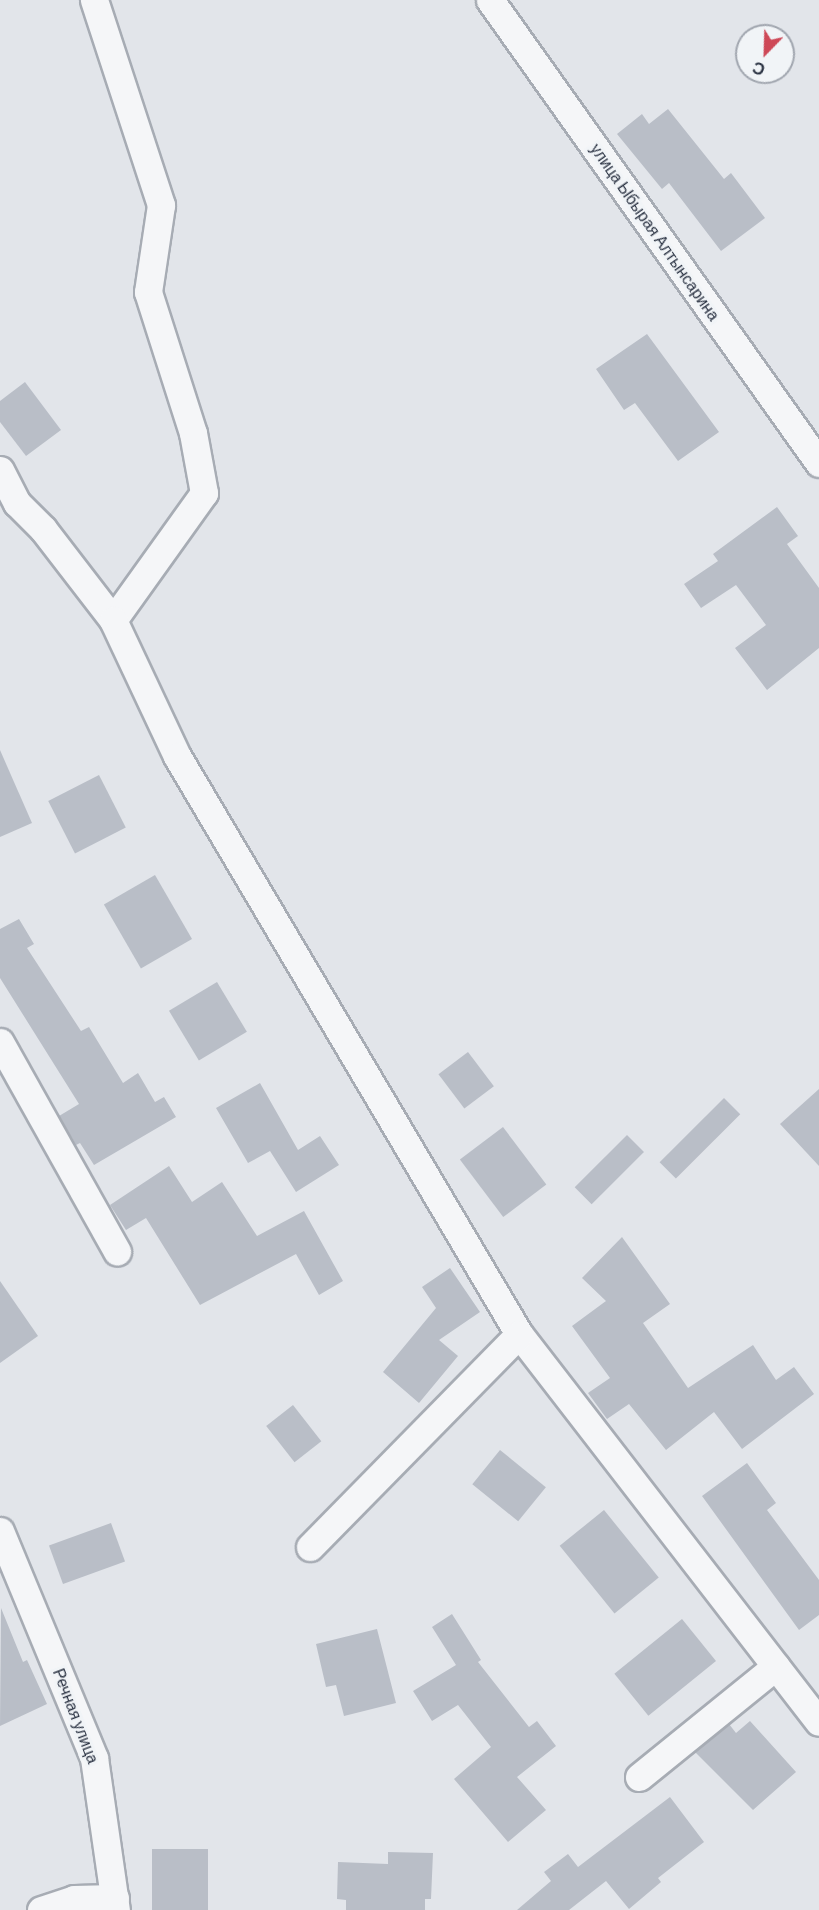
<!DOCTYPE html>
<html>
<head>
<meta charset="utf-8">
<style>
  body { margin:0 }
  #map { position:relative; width:819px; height:1910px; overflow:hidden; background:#e2e5ea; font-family:Barlow,sans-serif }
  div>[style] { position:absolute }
  .building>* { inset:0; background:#b9bec7; transform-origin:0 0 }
  .roads { filter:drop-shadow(2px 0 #a7acb4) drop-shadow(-2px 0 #a7acb4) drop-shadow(0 2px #a7acb4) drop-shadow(0 -2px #a7acb4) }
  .minor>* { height:27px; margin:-13.5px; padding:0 13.5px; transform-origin:13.5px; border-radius:13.5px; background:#f5f6f8 }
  span { translate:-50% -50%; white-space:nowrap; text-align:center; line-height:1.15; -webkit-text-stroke:6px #f1f4f7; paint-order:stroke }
  .street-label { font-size:16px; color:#2a3242 }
  .north { position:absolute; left:735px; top:24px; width:60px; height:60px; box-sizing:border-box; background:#f1f4f7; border:2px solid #a1a6af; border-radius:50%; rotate:203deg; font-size:16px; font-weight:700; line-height:24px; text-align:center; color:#2a3242 }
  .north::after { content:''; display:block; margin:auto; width:21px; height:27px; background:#ce4857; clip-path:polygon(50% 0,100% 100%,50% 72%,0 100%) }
</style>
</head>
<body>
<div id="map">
  <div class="building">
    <i style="clip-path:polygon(668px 109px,724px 179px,731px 173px,765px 218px,721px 251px,669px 183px,662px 189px,617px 134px,642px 114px,649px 124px)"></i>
    <i style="clip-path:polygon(647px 334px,719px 432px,678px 461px,635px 403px,624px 410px,596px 369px)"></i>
    <i style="clip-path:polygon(25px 382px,61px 430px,26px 456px,0 422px,0 401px)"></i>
    <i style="clip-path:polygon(777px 507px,798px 536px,787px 544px,819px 588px,819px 648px,767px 690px,735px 648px,766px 625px,736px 585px,701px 608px,684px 584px,718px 561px,713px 554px)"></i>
    <i style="clip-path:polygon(0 750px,32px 823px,0 837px)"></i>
    <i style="left:99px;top:775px;width:59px;height:57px;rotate:63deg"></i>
    <i style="left:155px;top:875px;width:74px;height:59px;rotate:60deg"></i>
    <i style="clip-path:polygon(19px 919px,34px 944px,27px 948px,81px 1031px,89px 1027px,123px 1083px,138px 1073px,155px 1102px,164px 1097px,176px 1117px,94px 1165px,80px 1143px,76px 1145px,59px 1116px,79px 1104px,0 978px,0 929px)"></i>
    <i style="left:217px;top:982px;width:58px;height:56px;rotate:59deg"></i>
    <i style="left:468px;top:1052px;width:43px;height:37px;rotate:53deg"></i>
    <i style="clip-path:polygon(260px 1083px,298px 1150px,320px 1136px,339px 1165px,296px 1192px,270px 1151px,248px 1163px,216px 1108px)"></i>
    <i style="clip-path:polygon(819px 1089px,819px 1166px,780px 1124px)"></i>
    <i style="left:724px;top:1098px;width:23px;height:91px;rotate:45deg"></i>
    <i style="left:503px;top:1127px;width:72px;height:54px;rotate:53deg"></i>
    <i style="left:627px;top:1135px;width:24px;height:74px;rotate:45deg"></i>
    <i style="clip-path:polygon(169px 1166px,192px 1202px,222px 1182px,257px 1236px,304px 1211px,343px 1281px,319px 1295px,296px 1254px,200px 1305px,146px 1218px,126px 1230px,110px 1205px)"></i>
    <i style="clip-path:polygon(622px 1237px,670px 1304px,643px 1323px,688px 1388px,753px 1345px,776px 1380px,794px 1367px,814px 1394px,742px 1449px,714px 1412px,666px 1450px,629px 1404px,607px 1419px,588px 1393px,610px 1378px,572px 1326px,606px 1301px,582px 1278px)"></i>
    <i style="clip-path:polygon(450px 1268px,480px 1312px,439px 1340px,458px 1356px,419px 1403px,383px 1372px,436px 1308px,422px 1287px)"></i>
    <i style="clip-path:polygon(0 1281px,38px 1336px,0 1363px)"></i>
    <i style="left:293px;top:1405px;width:46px;height:34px;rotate:52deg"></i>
    <i style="left:500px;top:1450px;width:59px;height:44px;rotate:39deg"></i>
    <i style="clip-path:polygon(747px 1463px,776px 1503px,767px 1510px,819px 1580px,819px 1615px,799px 1630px,702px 1496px)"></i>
    <i style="left:604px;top:1510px;width:87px;height:57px;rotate:51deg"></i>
    <i style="left:111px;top:1523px;width:41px;height:66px;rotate:70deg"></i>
    <i style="clip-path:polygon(1px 1608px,23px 1662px,27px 1660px,47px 1704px,0 1726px)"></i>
    <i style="clip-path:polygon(452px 1614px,481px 1660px,478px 1662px,529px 1727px,537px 1721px,556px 1746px,517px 1777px,546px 1810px,508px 1842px,454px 1779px,491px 1747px,458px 1705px,432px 1721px,413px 1691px,456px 1665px,432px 1627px)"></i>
    <i style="left:682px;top:1619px;width:54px;height:87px;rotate:51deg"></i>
    <i style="clip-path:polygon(377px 1629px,396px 1703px,344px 1716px,336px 1685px,326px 1687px,316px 1644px)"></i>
    <i style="clip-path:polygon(750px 1721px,796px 1772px,753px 1810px,695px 1752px,729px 1724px,736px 1733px)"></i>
    <i style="clip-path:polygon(670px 1797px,704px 1842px,658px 1878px,661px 1882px,629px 1909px,606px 1881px,569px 1910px,517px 1910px,551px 1881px,544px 1872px,568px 1854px,578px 1867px)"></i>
    <i style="left:152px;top:1849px;width:56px;height:61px"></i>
    <i style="clip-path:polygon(388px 1852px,433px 1853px,431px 1899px,425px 1899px,425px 1910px,346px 1910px,346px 1900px,337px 1899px,338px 1862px,388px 1864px)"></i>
  </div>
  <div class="roads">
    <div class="minor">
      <i style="left:94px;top:0;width:216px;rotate:71.9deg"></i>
      <i style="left:161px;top:205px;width:88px;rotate:98.5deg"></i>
      <i style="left:148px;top:292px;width:148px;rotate:72.3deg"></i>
      <i style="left:193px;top:433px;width:61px;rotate:79.6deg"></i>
      <i style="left:204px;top:493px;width:156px;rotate:125.6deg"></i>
      <i style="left:490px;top:0;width:568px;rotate:54.6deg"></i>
      <i style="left:0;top:470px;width:37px;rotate:63deg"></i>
      <i style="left:17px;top:503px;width:37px;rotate:45deg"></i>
      <i style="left:43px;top:529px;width:115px;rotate:52.4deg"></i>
      <i style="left:113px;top:620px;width:150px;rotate:64.8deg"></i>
      <i style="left:177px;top:756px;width:672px;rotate:59.39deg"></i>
      <i style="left:519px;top:1334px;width:490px;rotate:52.3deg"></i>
      <i style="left:0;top:1042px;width:240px;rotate:60.8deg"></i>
      <i style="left:0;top:1531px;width:246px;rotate:67.5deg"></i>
      <i style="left:94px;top:1758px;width:154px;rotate:81.8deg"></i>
      <i style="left:310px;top:1547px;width:298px;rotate:-45.5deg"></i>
      <i style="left:639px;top:1777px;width:176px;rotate:-39deg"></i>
      <i style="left:41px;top:1910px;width:35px;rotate:-18deg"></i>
      <i style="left:74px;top:1899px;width:41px;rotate:-1.4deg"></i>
    </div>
  </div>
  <div class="street-label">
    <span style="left:655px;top:232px;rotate:55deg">улица Ыбырая Алтынсарина</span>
    <span style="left:76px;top:1716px;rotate:69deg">Речная улица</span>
  </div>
  <div class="north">С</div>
</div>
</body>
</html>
